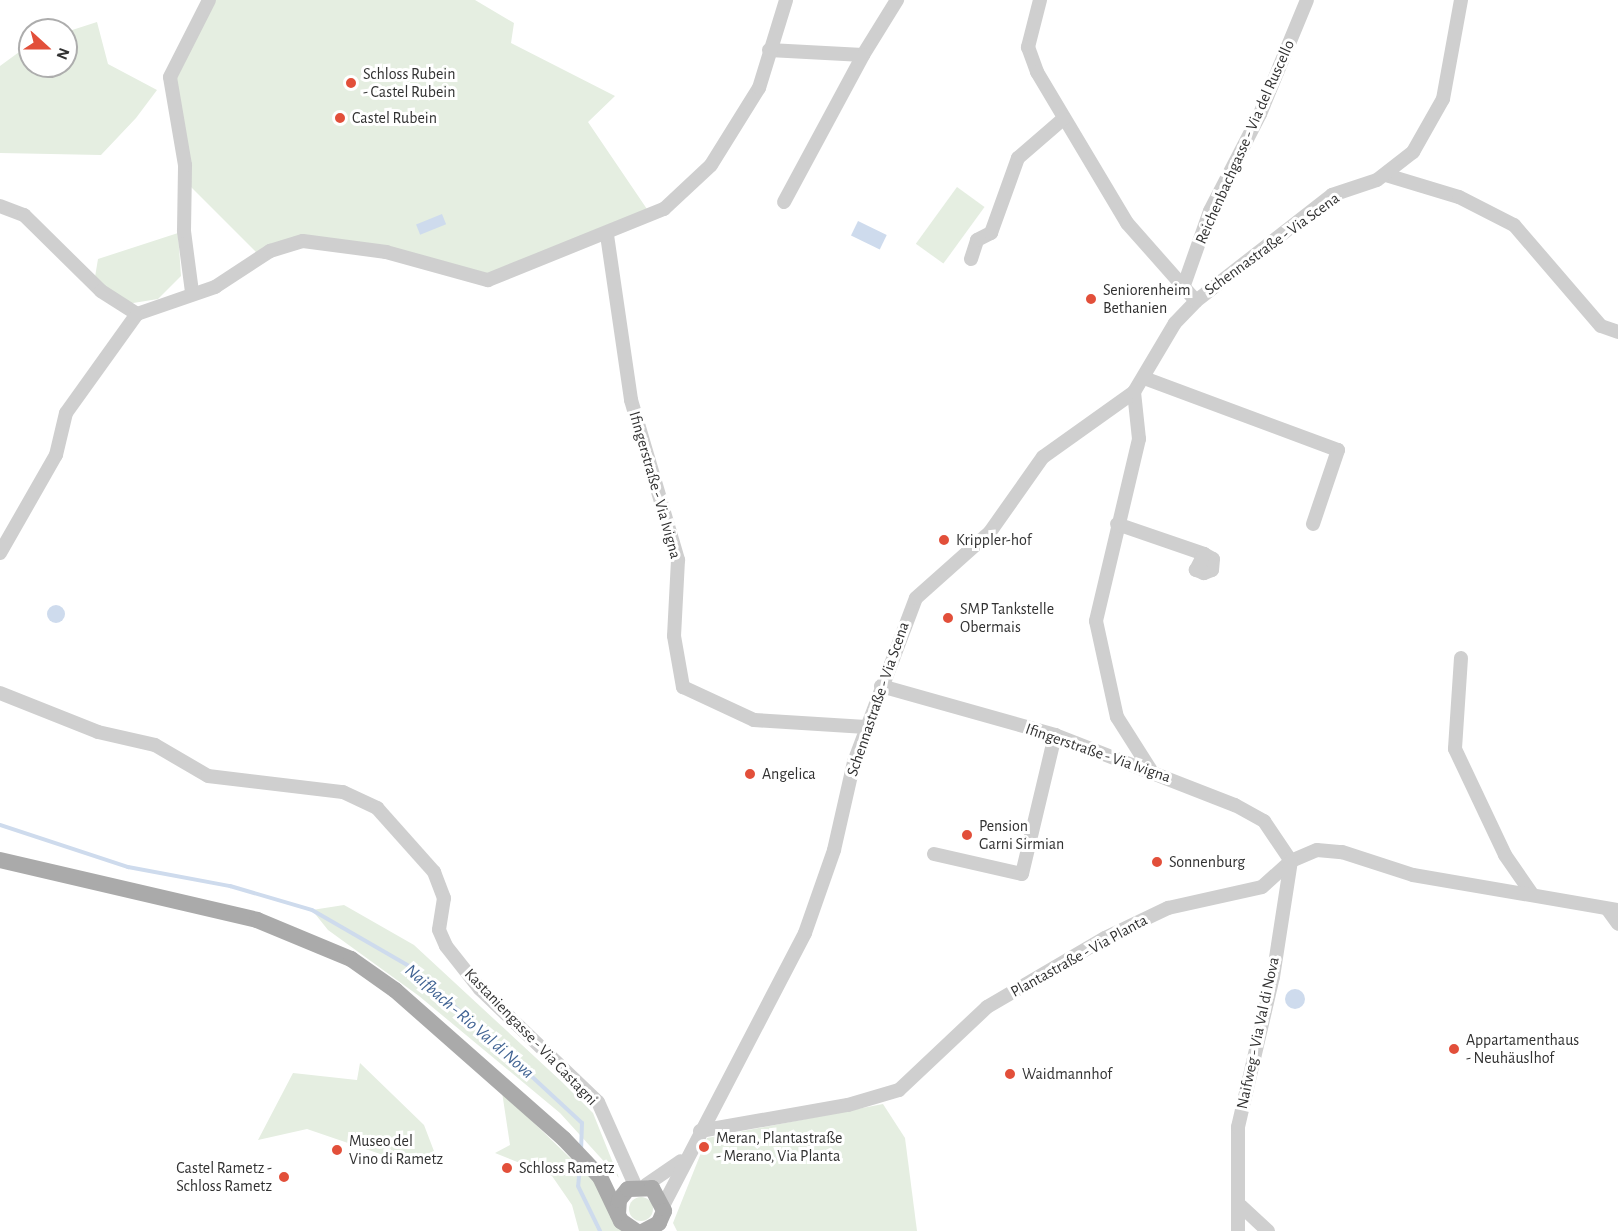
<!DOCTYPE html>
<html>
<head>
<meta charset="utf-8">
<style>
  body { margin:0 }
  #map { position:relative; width:1618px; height:1231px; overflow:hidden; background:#fff; font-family:"Alegreya Sans",sans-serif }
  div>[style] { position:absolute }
  .green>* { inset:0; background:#e5eee1; transform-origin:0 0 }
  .round { border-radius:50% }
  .water>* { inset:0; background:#cedbed; transform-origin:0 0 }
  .stream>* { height:4px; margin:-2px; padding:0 2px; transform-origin:2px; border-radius:2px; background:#cedbed }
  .minor>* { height:14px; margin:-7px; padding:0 7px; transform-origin:7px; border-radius:7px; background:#cfcfcf }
  .major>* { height:16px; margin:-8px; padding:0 8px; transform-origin:8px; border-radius:8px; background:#aaa }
  .dots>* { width:16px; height:16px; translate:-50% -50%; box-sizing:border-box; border:3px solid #fff; border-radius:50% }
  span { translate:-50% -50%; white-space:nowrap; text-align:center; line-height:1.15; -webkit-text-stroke:6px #fff; paint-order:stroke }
  .poi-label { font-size:16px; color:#323232 }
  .left { translate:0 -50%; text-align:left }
  .right { translate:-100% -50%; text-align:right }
  .street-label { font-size:16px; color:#323232 }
  .water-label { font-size:18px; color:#406393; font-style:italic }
  .north { position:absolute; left:18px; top:18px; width:60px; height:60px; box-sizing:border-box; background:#fff; border:2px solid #adadad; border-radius:50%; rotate:111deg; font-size:16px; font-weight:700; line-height:24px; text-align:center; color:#323232 }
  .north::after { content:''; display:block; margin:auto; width:21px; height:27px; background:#e24f3a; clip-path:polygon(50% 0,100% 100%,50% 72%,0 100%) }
</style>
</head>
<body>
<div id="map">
  <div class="green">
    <i style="clip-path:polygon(209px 0,475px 0,514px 23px,511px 43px,615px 96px,588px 122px,651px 215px,488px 280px,431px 263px,303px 241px,261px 257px,185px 181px,170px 77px)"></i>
    <i style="clip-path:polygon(97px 22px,108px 64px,157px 90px,136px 118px,101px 155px,0 153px,0 66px,30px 44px,30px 66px,66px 66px,66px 32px)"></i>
    <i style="left:957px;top:187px;width:34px;height:70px;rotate:36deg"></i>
    <i style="clip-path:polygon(178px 233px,181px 276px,158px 299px,127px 304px,95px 277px,98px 259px)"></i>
    <i style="clip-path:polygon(344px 905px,414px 945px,562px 1082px,593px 1113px,619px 1178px,560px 1113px,419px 996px,328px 930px,312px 910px)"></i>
    <i style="clip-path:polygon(360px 1063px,424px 1125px,437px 1159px,386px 1156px,307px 1129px,258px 1140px,293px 1073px,357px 1080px)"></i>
    <i style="clip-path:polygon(502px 1092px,599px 1186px,624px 1231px,579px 1231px,572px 1205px,552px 1176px,495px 1153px,510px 1145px)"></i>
    <i style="clip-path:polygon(883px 1104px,905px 1138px,917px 1231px,677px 1231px,673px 1223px,707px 1138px)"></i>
    <i class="round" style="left:629px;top:1197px;width:24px;height:24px"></i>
  </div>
  <div class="water">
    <i style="left:442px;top:214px;width:11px;height:28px;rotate:68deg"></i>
    <i style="left:858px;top:221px;width:32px;height:16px;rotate:26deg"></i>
    <i class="round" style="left:47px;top:605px;width:18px;height:18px"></i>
    <i class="round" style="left:1285px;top:989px;width:20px;height:20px"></i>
  </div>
  <div class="stream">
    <i style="left:0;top:825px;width:135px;rotate:18.2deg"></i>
    <i style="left:128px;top:867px;width:104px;rotate:10.6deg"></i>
    <i style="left:230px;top:886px;width:85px;rotate:16.3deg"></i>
    <i style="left:312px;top:910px;width:112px;rotate:30deg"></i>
    <i style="left:409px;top:966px;width:123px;rotate:41.7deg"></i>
    <i style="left:501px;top:1048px;width:110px;rotate:42.8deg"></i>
    <i style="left:582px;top:1123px;width:25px;rotate:92deg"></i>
    <i style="left:580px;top:1165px;width:21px;rotate:95deg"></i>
    <i style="left:578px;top:1186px;width:50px;rotate:63.9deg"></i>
  </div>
  <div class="minor">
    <i style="left:1040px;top:0;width:49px;rotate:104.3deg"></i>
    <i style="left:1028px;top:47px;width:27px;rotate:70deg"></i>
    <i style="left:1037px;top:72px;width:176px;rotate:59.2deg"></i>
    <i style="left:1127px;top:223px;width:104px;rotate:48.5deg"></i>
    <i style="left:769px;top:50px;width:94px;rotate:3deg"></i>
    <i style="left:863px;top:55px;width:65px;rotate:-58.3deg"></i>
    <i style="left:1386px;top:175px;width:76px;rotate:16.8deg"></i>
    <i style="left:1459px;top:197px;width:62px;rotate:27deg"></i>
    <i style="left:1514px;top:225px;width:133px;rotate:49.3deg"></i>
    <i style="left:1601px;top:326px;width:18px;rotate:19deg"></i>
    <i style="left:784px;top:202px;width:167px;rotate:-61.7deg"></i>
    <i style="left:0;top:206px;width:26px;rotate:21deg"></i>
    <i style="left:24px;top:215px;width:108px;rotate:44.6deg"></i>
    <i style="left:101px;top:291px;width:43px;rotate:32.6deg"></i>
    <i style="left:607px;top:235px;width:167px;rotate:81.7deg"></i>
    <i style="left:631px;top:400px;width:167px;rotate:73.6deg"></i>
    <i style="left:678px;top:560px;width:76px;rotate:93deg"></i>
    <i style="left:674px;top:636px;width:52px;rotate:80deg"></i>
    <i style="left:683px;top:687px;width:78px;rotate:24.9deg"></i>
    <i style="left:754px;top:720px;width:112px;rotate:3.6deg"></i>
    <i style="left:971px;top:259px;width:20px;rotate:-72deg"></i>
    <i style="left:977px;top:240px;width:16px;rotate:-27deg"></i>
    <i style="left:991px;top:233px;width:80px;rotate:-70.2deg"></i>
    <i style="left:1018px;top:158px;width:60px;rotate:-40.9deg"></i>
    <i style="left:1184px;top:285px;width:78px;rotate:-70.6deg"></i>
    <i style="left:1210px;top:211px;width:109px;rotate:-62.7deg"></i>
    <i style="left:1260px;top:114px;width:123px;rotate:-67.6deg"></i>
    <i style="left:192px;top:292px;width:62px;rotate:-97.5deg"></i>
    <i style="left:184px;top:231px;width:66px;rotate:-89.1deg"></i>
    <i style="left:185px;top:165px;width:89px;rotate:-99.7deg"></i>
    <i style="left:170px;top:77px;width:86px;rotate:-63.1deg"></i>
    <i style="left:1144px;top:378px;width:207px;rotate:20.4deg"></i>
    <i style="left:1338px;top:450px;width:78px;rotate:108.7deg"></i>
    <i style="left:1134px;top:392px;width:47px;rotate:83.9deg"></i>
    <i style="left:1139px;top:439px;width:187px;rotate:103.3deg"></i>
    <i style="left:1096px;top:621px;width:98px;rotate:77.7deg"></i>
    <i style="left:1117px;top:717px;width:62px;rotate:57.6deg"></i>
    <i style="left:1117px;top:524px;width:92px;rotate:19deg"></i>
    <i style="left:1204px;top:554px;width:10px;rotate:29deg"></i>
    <i style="left:1213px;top:559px;width:11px;rotate:95deg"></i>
    <i style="left:1212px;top:570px;width:9px;rotate:159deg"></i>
    <i style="left:1204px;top:573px;width:9px;rotate:-159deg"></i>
    <i style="left:1196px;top:570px;width:18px;rotate:-63deg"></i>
    <i style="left:0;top:553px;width:113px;rotate:-60.3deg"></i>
    <i style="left:56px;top:455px;width:43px;rotate:-76.6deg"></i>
    <i style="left:66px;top:413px;width:122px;rotate:-54.4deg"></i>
    <i style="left:137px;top:314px;width:83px;rotate:-19.1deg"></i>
    <i style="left:215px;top:287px;width:66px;rotate:-33.2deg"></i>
    <i style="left:270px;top:251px;width:34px;rotate:-17deg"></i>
    <i style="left:303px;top:241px;width:84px;rotate:7.5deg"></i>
    <i style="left:386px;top:252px;width:106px;rotate:15.4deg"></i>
    <i style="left:488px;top:280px;width:190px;rotate:-22deg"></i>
    <i style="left:664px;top:209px;width:64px;rotate:-43.1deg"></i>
    <i style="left:711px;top:165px;width:91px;rotate:-58.1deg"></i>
    <i style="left:759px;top:88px;width:92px;rotate:-72.9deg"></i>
    <i style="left:1461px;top:658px;width:91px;rotate:93.8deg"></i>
    <i style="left:1455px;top:749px;width:117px;rotate:64.7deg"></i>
    <i style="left:1505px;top:855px;width:47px;rotate:55.3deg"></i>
    <i style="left:881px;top:686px;width:181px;rotate:15.7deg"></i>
    <i style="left:1055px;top:735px;width:193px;rotate:21.3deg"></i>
    <i style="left:1235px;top:805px;width:33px;rotate:29deg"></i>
    <i style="left:1264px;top:821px;width:48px;rotate:56deg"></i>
    <i style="left:0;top:693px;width:105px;rotate:21.7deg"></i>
    <i style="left:98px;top:732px;width:58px;rotate:12.8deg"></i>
    <i style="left:155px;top:745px;width:61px;rotate:30.3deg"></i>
    <i style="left:208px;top:776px;width:136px;rotate:6.8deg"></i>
    <i style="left:343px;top:792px;width:38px;rotate:25deg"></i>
    <i style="left:377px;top:808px;width:86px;rotate:48.3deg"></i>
    <i style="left:434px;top:872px;width:28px;rotate:69deg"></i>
    <i style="left:444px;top:898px;width:32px;rotate:99deg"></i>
    <i style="left:439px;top:930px;width:17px;rotate:66deg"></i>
    <i style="left:446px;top:946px;width:55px;rotate:51.7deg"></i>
    <i style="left:480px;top:989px;width:163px;rotate:43.8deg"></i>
    <i style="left:598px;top:1102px;width:91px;rotate:66deg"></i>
    <i style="left:934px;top:854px;width:90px;rotate:12.8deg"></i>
    <i style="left:1022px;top:874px;width:143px;rotate:-76.6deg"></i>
    <i style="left:1608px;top:910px;width:17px;rotate:54deg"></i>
    <i style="left:700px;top:1131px;width:150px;rotate:-10deg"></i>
    <i style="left:848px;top:1105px;width:53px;rotate:-16.4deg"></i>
    <i style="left:899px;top:1090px;width:121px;rotate:-43.3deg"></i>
    <i style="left:987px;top:1007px;width:137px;rotate:-30.3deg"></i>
    <i style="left:1105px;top:938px;width:70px;rotate:-25.5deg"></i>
    <i style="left:1168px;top:908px;width:96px;rotate:-12.6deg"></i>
    <i style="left:1262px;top:887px;width:39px;rotate:-42deg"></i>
    <i style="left:1291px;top:861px;width:28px;rotate:-23deg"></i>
    <i style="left:1317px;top:850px;width:25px;rotate:5deg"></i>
    <i style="left:1342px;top:852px;width:75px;rotate:17.9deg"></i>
    <i style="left:1413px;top:875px;width:208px;rotate:9.7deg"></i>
    <i style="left:646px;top:1185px;width:42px;rotate:-34.4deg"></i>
    <i style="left:664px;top:1204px;width:305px;rotate:-62.5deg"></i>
    <i style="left:805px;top:933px;width:88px;rotate:-70.7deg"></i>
    <i style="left:834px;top:850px;width:90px;rotate:-77.2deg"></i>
    <i style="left:854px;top:762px;width:175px;rotate:-69.3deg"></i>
    <i style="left:916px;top:598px;width:99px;rotate:-41.7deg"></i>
    <i style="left:990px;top:532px;width:92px;rotate:-54.8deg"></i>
    <i style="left:1043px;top:457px;width:112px;rotate:-35.5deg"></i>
    <i style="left:1134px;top:392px;width:80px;rotate:-59.3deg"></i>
    <i style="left:1175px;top:323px;width:30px;rotate:-46deg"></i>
    <i style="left:1196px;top:301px;width:172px;rotate:-37.9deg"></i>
    <i style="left:1332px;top:195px;width:47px;rotate:-18.4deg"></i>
    <i style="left:1377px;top:180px;width:46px;rotate:-37.9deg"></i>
    <i style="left:1413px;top:152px;width:61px;rotate:-60.5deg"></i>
    <i style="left:1443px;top:99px;width:101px;rotate:-79.7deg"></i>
    <i style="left:1241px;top:1206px;width:37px;rotate:43deg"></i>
    <i style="left:1238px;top:1231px;width:104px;rotate:-90deg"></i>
    <i style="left:1238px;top:1127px;width:154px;rotate:-76.9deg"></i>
    <i style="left:1273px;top:977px;width:117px;rotate:-81.2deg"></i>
  </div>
  <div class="major">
    <i style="left:0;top:860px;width:264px;rotate:13.1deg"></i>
    <i style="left:257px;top:920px;width:102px;rotate:22.5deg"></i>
    <i style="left:351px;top:959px;width:54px;rotate:35.2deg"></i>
    <i style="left:395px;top:990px;width:225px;rotate:41.4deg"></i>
    <i style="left:564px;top:1139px;width:52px;rotate:46.5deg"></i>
    <i style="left:600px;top:1177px;width:49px;rotate:64.5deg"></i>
    <i style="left:621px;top:1221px;width:18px;rotate:34deg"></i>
    <i style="left:618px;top:1214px;width:14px;rotate:-86deg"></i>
    <i style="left:619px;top:1200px;width:14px;rotate:-51deg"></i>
    <i style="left:628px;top:1189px;width:24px;rotate:-2deg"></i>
    <i style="left:652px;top:1188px;width:26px;rotate:62deg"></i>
    <i style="left:664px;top:1211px;width:13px;rotate:113deg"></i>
    <i style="left:659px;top:1223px;width:17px;rotate:152deg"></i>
  </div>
  <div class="dots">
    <i style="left:351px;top:83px;background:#e24f3a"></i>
    <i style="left:340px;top:118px;background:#e24f3a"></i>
    <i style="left:1091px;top:299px;background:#e24f3a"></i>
    <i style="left:944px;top:540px;background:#e24f3a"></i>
    <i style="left:948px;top:618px;background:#e24f3a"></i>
    <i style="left:750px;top:774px;background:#e24f3a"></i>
    <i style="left:967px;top:835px;background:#e24f3a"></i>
    <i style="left:1157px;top:862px;background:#e24f3a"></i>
    <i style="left:1454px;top:1049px;background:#e24f3a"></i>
    <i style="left:1010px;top:1074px;background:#e24f3a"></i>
    <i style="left:704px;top:1147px;background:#e24f3a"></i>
    <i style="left:337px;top:1150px;background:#e24f3a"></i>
    <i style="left:507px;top:1168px;background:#e24f3a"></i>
    <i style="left:284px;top:1177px;background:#e24f3a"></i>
  </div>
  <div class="poi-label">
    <span class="left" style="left:363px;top:83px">Schloss Rubein<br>- Castel Rubein</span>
    <span class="left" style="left:352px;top:118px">Castel Rubein</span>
    <span class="left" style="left:1103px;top:299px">Seniorenheim<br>Bethanien</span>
    <span class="left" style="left:956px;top:540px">Krippler-hof</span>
    <span class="left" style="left:960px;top:618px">SMP Tankstelle<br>Obermais</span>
    <span class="left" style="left:762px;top:774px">Angelica</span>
    <span class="left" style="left:979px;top:835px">Pension<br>Garni Sirmian</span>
    <span class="left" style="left:1169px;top:862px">Sonnenburg</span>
    <span class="left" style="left:1466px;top:1049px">Appartamenthaus<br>- Neuhäuslhof</span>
    <span class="left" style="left:1022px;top:1074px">Waidmannhof</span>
    <span class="left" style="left:716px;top:1147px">Meran, Plantastraße<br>- Merano, Via Planta</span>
    <span class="left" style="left:349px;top:1150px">Museo del<br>Vino di Rametz</span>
    <span class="right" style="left:272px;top:1177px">Castel Rametz -<br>Schloss Rametz</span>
    <span class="left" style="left:519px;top:1168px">Schloss Rametz</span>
  </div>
  <div class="street-label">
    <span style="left:1245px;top:142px;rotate:-66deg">Reichenbachgasse - Via del Ruscello</span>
    <span style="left:1272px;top:244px;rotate:-36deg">Schennastraße - Via Scena</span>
    <span style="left:655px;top:485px;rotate:74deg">Ifingerstraße - Via Ivigna</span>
    <span style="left:878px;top:699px;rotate:-71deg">Schennastraße - Via Scena</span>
    <span style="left:1098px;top:753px;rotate:19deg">Ifingerstraße - Via Ivigna</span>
    <span style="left:1079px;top:956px;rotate:-29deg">Plantastraße - Via Planta</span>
    <span style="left:1258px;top:1033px;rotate:-78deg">Naifweg - Via Val di Nova</span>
    <span style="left:531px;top:1037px;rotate:46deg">Kastaniengasse - Via Castagni</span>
  </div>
  <div class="water-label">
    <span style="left:469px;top:1022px;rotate:41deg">Naifbach - Rio Val di Nova</span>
  </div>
  <div class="north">N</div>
</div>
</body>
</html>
